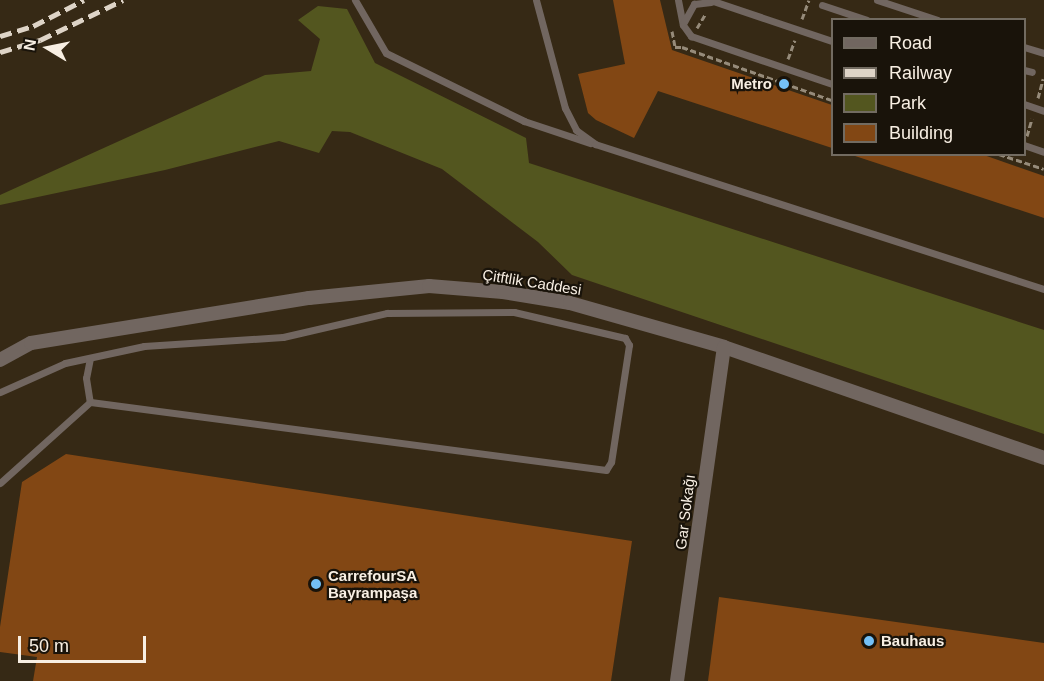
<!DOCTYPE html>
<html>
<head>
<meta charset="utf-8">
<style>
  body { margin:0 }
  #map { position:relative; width:1044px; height:681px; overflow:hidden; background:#362915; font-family:Helvetica,sans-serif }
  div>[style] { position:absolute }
  .green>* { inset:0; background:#53561f }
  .building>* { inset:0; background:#824714 }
  .path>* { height:3px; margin-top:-1.5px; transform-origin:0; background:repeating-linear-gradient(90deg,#968b7a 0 6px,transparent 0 9px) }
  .lane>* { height:7px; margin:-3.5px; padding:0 3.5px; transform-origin:3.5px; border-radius:3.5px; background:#716660 }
  .street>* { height:14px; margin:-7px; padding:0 7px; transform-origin:7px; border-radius:7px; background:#716660 }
  .rail>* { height:4.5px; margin-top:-2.25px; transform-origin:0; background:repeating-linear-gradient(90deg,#ded4c7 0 12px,transparent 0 18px) }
  .dots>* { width:16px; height:16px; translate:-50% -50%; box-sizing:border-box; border:3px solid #19130a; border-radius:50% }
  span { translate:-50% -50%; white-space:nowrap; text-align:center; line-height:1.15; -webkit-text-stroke:4.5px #19130a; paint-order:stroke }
  .poi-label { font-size:15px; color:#f8efe3; font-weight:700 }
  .right { translate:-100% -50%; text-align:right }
  .left { translate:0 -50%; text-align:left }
  .street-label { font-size:15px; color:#f8efe3 }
  .legend { position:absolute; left:831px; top:18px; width:195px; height:138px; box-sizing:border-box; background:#19130a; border:2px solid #726b61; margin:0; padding:8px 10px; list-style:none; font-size:18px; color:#f8efe3 }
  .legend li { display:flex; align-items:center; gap:12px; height:30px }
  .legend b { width:30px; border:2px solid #726b61 }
  .north { position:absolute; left:18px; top:18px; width:60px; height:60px; -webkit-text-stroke:4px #19130a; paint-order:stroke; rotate:280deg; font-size:16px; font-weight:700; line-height:24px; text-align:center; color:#f8efe3 }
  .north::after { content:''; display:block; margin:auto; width:21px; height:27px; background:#f8efe3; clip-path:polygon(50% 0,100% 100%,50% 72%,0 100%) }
  .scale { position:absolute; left:18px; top:636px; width:128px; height:27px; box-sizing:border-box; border:3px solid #f8efe3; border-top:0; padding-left:8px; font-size:18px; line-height:21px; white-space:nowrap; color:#f8efe3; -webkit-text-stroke:4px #19130a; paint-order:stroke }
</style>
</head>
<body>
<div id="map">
  <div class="green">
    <i style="clip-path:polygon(318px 6px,347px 9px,375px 63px,526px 138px,529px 163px,1044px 330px,1044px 434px,572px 275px,538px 242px,442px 169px,350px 132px,332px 131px,319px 153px,279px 141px,165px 170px,0 205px,0 195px,265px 75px,311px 71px,320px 39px,298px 20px)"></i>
  </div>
  <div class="building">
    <i style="clip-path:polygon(613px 0,660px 0,672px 50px,832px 105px,832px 148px,658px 91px,634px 138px,596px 120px,588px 113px,578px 74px,625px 64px)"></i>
    <i style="clip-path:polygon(981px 154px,1044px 176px,1044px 218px,852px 155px)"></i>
    <i style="clip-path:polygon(66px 454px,632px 541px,611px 681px,33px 681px,37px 657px,0 652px,0 627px,22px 482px)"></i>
    <i style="clip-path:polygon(719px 597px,1044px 643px,1044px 681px,708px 681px)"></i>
  </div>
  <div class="path">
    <i style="left:802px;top:19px;width:20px;rotate:-70deg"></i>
    <i style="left:697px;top:28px;width:17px;rotate:-59deg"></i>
    <i style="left:672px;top:31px;width:16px;rotate:79deg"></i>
    <i style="left:675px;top:47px;width:7px"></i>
    <i style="left:682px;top:47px;width:159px;rotate:19.5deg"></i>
    <i style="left:788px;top:59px;width:20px;rotate:-70deg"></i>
    <i style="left:1038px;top:98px;width:20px;rotate:-75deg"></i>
    <i style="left:1027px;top:136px;width:18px;rotate:-74deg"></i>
    <i style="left:999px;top:154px;width:47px;rotate:18.4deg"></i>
  </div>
  <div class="lane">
    <i style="left:355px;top:0;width:61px;rotate:59.7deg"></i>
    <i style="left:386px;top:53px;width:154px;rotate:26.2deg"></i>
    <i style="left:524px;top:121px;width:70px;rotate:18.4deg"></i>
    <i style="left:536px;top:0;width:112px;rotate:75deg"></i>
    <i style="left:565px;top:108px;width:25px;rotate:63deg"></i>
    <i style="left:576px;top:130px;width:24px;rotate:36deg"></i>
    <i style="left:595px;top:144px;width:472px;rotate:17.9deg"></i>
    <i style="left:678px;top:0;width:25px;rotate:79deg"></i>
    <i style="left:683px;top:25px;width:14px;rotate:54deg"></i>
    <i style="left:691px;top:36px;width:149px;rotate:18.8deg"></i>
    <i style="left:710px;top:0;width:129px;rotate:18.6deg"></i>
    <i style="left:877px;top:0;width:64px;rotate:18.2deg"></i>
    <i style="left:822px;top:5px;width:47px;rotate:18.4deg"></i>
    <i style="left:684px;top:22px;width:21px;rotate:-61deg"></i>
    <i style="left:694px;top:4px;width:17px;rotate:-7deg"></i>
    <i style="left:1024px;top:47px;width:21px;rotate:17deg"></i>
    <i style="left:1024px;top:70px;width:8px;rotate:14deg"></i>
    <i style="left:1024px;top:104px;width:21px;rotate:19deg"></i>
    <i style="left:1024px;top:145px;width:21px;rotate:19deg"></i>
    <i style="left:90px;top:358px;width:20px;rotate:101deg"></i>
    <i style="left:86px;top:378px;width:24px;rotate:81deg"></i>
    <i style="left:0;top:392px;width:71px;rotate:-24deg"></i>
    <i style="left:65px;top:363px;width:81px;rotate:-12.1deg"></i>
    <i style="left:144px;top:346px;width:139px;rotate:-3.7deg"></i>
    <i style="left:283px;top:337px;width:107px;rotate:-13deg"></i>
    <i style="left:387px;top:313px;width:127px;rotate:-0.5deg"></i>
    <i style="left:514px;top:312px;width:114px;rotate:13.2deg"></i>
    <i style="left:625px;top:338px;width:8px;rotate:60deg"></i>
    <i style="left:629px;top:345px;width:118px;rotate:98.7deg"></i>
    <i style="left:611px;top:462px;width:9px;rotate:122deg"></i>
    <i style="left:606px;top:470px;width:520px;rotate:-172.49deg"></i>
    <i style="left:90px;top:402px;width:121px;rotate:138deg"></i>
  </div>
  <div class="street">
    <i style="left:0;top:360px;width:35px;rotate:-29deg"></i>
    <i style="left:31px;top:343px;width:282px;rotate:-9.2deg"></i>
    <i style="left:309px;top:298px;width:121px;rotate:-5.7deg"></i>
    <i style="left:429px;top:286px;width:74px;rotate:4.6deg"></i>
    <i style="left:503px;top:292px;width:68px;rotate:9.3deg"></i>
    <i style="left:570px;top:303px;width:160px;rotate:15.9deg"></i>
    <i style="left:724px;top:347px;width:339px;rotate:19.1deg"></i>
    <i style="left:677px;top:681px;width:337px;rotate:-82deg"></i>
  </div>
  <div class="rail">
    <i style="left:0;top:36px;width:34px;rotate:-17deg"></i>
    <i style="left:33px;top:26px;width:57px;rotate:-27deg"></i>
    <i style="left:0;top:52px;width:42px;rotate:-16.7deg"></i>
    <i style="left:40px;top:40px;width:92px;rotate:-25.7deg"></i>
  </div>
  <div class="dots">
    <i style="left:784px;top:84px;background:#74c0f6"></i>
    <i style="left:316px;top:584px;background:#74c0f6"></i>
    <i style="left:869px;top:641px;background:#74c0f6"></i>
  </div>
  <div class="poi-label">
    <span class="right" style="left:772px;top:84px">Metro</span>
    <span class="left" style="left:328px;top:584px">CarrefourSA<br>Bayrampaşa</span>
    <span class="left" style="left:881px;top:641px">Bauhaus</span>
  </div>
  <div class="street-label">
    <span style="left:532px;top:282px;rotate:9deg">Çitftlik Caddesi</span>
    <span style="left:685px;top:512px;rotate:-83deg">Gar Sokağı</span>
  </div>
  <ul class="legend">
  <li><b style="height:8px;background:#716660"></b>Road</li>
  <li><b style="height:8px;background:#ded4c7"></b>Railway</li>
  <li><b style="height:16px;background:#53561f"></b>Park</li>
  <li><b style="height:16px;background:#824714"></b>Building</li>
  </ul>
  <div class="north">N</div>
  <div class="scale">50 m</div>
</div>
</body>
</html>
